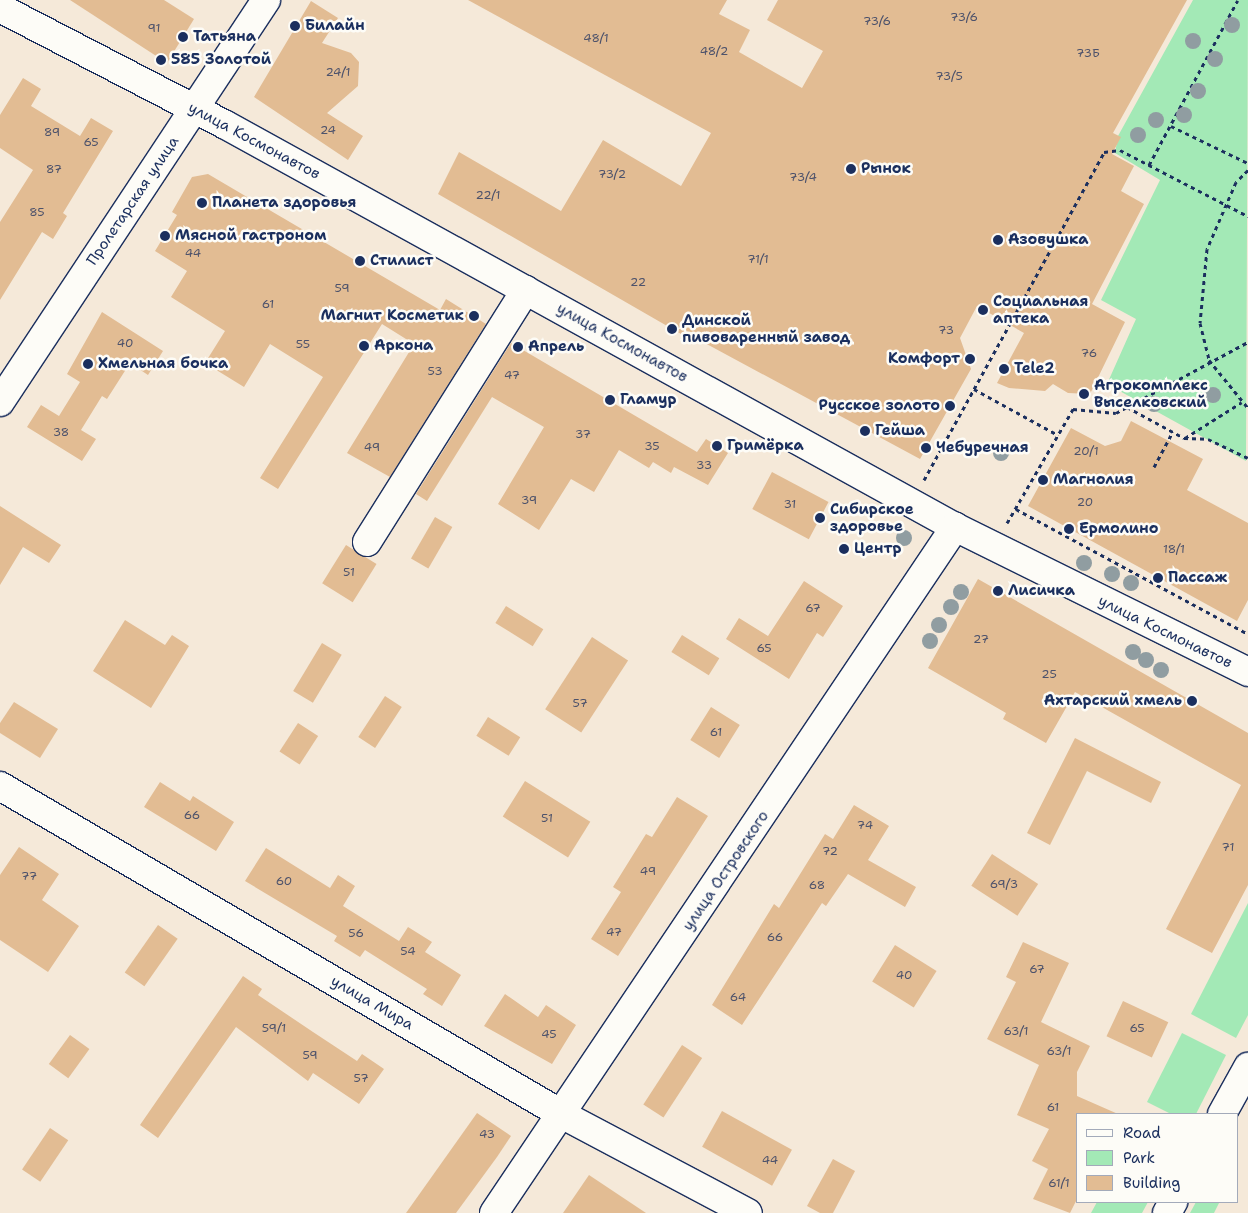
<!DOCTYPE html>
<html>
<head>
<meta charset="utf-8">
<style>
  body { margin:0 }
  #map { position:relative; width:1248px; height:1213px; overflow:hidden; background:#f5e9d9; font-family:"Shantell Sans",sans-serif }
  div>[style] { position:absolute }
  .green>* { inset:0; background:#a3e9b6 }
  .building>* { inset:0; background:#e2bc93; transform-origin:0 0 }
  .path>* { height:3px; margin-top:-1.5px; transform-origin:0; background:repeating-linear-gradient(90deg,#1b2f5e 0 4px,transparent 0 8px) }
  .roads { filter:drop-shadow(1px 0 #1b2f5e) drop-shadow(-1px 0 #1b2f5e) drop-shadow(0 1px #1b2f5e) drop-shadow(0 -1px #1b2f5e) }
  .minor>* { height:28px; margin:-14px; padding:0 14px; transform-origin:14px; border-radius:14px; background:#fdfcf7 }
  .trees>* { width:16px; height:16px; margin:-8px; border-radius:50%; background:#909da1 }
  .dots>* { width:14px; height:14px; translate:-50% -50%; box-sizing:border-box; border:2px solid #fdfcf7; border-radius:50% }
  span { translate:-50% -50%; white-space:nowrap; text-align:center; line-height:1.15; -webkit-text-stroke:5px #fdfcf7; paint-order:stroke }
  .number-label { font-size:12px; color:#4d526b }
  .number-label span { -webkit-text-stroke-width:0 }
  .poi-label { font-size:15px; color:#1b2f5e; font-weight:700 }
  .left { translate:0 -50%; text-align:left }
  .right { translate:-100% -50%; text-align:right }
  .street-label { font-size:15px; color:#1b2f5e }
  .legend { position:absolute; left:1076px; top:1113px; width:162px; height:90px; box-sizing:border-box; background:#fdfcf7; border:1px solid #a3aaba; margin:0; padding:6px 9px; list-style:none; font-size:15px; color:#1b2f5e }
  .legend li { display:flex; align-items:center; gap:10px; height:25px }
  .legend b { width:25px; border:1px solid #a3aaba }
</style>
</head>
<body>
<div id="map">
  <div class="green">
    <i style="clip-path:polygon(1193px 0,1248px 0,1246px 461px,1107px 384px,1136px 319px,1101px 300px,1160px 180px,1115px 153px,1118px 136px)"></i>
    <i style="clip-path:polygon(1248px 903px,1248px 1015px,1236px 1038px,1191px 1014px)"></i>
    <i style="clip-path:polygon(1182px 1033px,1226px 1055px,1196px 1114px,1171px 1114px,1147px 1102px)"></i>
    <i style="clip-path:polygon(1097px 1202px,1148px 1202px,1142px 1213px,1091px 1213px)"></i>
    <i style="clip-path:polygon(1196px 1202px,1216px 1202px,1219px 1203px,1214px 1213px,1190px 1213px)"></i>
  </div>
  <div class="building">
    <i style="clip-path:polygon(70px 0,164px 0,194px 19px,167px 63px)"></i>
    <i style="clip-path:polygon(468px 0,727px 0,719px 14px,750px 30px,739px 52px,802px 88px,823px 51px,767px 20px,778px 0,1187px 0,1113px 133px,1121px 137px,1112px 154px,1134px 166px,1121px 191px,1144px 204px,1092px 304px,1125px 322px,1090px 394px,1068px 393px,1053px 384px,1045px 391px,1009px 388px,997px 383px,1024px 333px,977px 306px,960px 338px,971px 369px,920px 459px,690px 335px,688px 338px,438px 194px,459px 152px,561px 211px,603px 140px,681px 186px,711px 133px)"></i>
    <i style="clip-path:polygon(311px 1px,338px 18px,322px 43px,351px 53px,359px 62px,358px 86px,327px 113px,363px 136px,348px 160px,254px 97px)"></i>
    <i style="clip-path:polygon(23px 78px,41px 89px,31px 106px,80px 136px,91px 118px,113px 131px,63px 213px,67px 216px,53px 239px,42px 232px,0 300px,0 222px,33px 170px,0 148px,0 115px)"></i>
    <i style="clip-path:polygon(208px 174px,440px 310px,446px 299px,486px 324px,390px 477px,347px 453px,414px 344px,382px 324px,278px 489px,260px 478px,323px 377px,270px 344px,244px 387px,205px 363px,225px 331px,171px 297px,187px 271px,155px 251px,177px 215px,172px 212px,192px 177px)"></i>
    <i style="clip-path:polygon(102px 312px,163px 351px,148px 375px,130px 363px,107px 399px,102px 396px,81px 430px,96px 439px,82px 461px,27px 427px,41px 405px,59px 416px,80px 382px,67px 374px)"></i>
    <i style="clip-path:polygon(511px 343px,697px 452px,706px 439px,728px 453px,708px 485px,674px 467px,671px 473px,653px 462px,649px 468px,619px 450px,594px 492px,571px 479px,539px 530px,498px 504px,544px 427px,492px 397px,427px 501px,416px 494px)"></i>
    <i style="clip-path:polygon(1131px 421px,1203px 459px,1187px 490px,1248px 523px,1248px 600px,1237px 621px,1028px 506px,1071px 428px,1105px 446px,1121px 441px)"></i>
    <i style="left:772px;top:472px;width:64px;height:42px;rotate:28deg"></i>
    <i style="clip-path:polygon(0 506px,61px 545px,49px 563px,23px 547px,0 585px)"></i>
    <i style="left:435px;top:517px;width:20px;height:48px;rotate:30deg"></i>
    <i style="left:346px;top:545px;width:36px;height:45px;rotate:32deg"></i>
    <i style="clip-path:polygon(978px 579px,1248px 733px,1248px 885px,1212px 953px,1166px 929px,1241px 785px,1075px 692px,1046px 743px,1003px 719px,1006px 713px,928px 668px)"></i>
    <i style="clip-path:polygon(804px 581px,843px 606px,823px 637px,817px 633px,789px 679px,726px 639px,739px 618px,768px 636px)"></i>
    <i style="left:506px;top:606px;width:44px;height:20px;rotate:32deg"></i>
    <i style="clip-path:polygon(125px 620px,165px 645px,172px 635px,189px 646px,151px 708px,93px 671px)"></i>
    <i style="left:682px;top:635px;width:44px;height:20px;rotate:32deg"></i>
    <i style="left:592px;top:637px;width:43px;height:86px;rotate:33deg"></i>
    <i style="left:322px;top:643px;width:23px;height:56px;rotate:31deg"></i>
    <i style="left:385px;top:696px;width:20px;height:49px;rotate:33deg"></i>
    <i style="clip-path:polygon(14px 702px,58px 729px,40px 758px,0 733px,0 723px)"></i>
    <i style="left:711px;top:707px;width:34px;height:39px;rotate:32deg"></i>
    <i style="left:488px;top:717px;width:38px;height:22px;rotate:32deg"></i>
    <i style="left:298px;top:723px;width:24px;height:34px;rotate:33deg"></i>
    <i style="clip-path:polygon(1075px 738px,1161px 782px,1151px 803px,1087px 771px,1050px 845px,1027px 833px)"></i>
    <i style="left:525px;top:781px;width:77px;height:42px;rotate:32deg"></i>
    <i style="clip-path:polygon(160px 782px,190px 801px,193px 796px,234px 822px,216px 851px,144px 807px)"></i>
    <i style="clip-path:polygon(677px 797px,708px 816px,618px 956px,591px 939px,621px 892px,613px 887px,646px 834px,652px 837px)"></i>
    <i style="clip-path:polygon(854px 805px,889px 826px,868px 860px,916px 887px,905px 907px,848px 874px,826px 906px,822px 903px,742px 1025px,712px 1005px,774px 904px,779px 908px,825px 834px,833px 839px)"></i>
    <i style="clip-path:polygon(19px 847px,59px 874px,42px 900px,79px 926px,48px 972px,0 940px,0 875px)"></i>
    <i style="clip-path:polygon(266px 848px,330px 888px,338px 875px,355px 886px,343px 906px,399px 941px,408px 927px,432px 942px,425px 952px,461px 975px,442px 1006px,423px 994px,427px 989px,365px 950px,360px 957px,334px 941px,337px 936px,245px 881px)"></i>
    <i style="left:992px;top:854px;width:55px;height:38px;rotate:33deg"></i>
    <i style="left:158px;top:925px;width:24px;height:58px;rotate:35deg"></i>
    <i style="clip-path:polygon(1023px 942px,1069px 963px,1041px 1022px,1090px 1046px,1077px 1072px,1077px 1096px,1118px 1114px,1077px 1114px,1077px 1199px,1070px 1213px,1033px 1199px,1048px 1169px,1032px 1161px,1049px 1129px,1017px 1115px,1039px 1065px,987px 1039px,1016px 982px,1006px 977px)"></i>
    <i style="left:895px;top:945px;width:49px;height:43px;rotate:32deg"></i>
    <i style="clip-path:polygon(243px 976px,262px 989px,258px 995px,313px 1032px,357px 1061px,362px 1054px,384px 1069px,359px 1104px,313px 1073px,308px 1081px,236px 1027px,158px 1138px,140px 1125px)"></i>
    <i style="clip-path:polygon(505px 994px,538px 1017px,546px 1005px,576px 1025px,552px 1064px,484px 1026px)"></i>
    <i style="left:1123px;top:1001px;width:50px;height:39px;rotate:25deg"></i>
    <i style="left:70px;top:1035px;width:24px;height:36px;rotate:36deg"></i>
    <i style="left:682px;top:1045px;width:24px;height:71px;rotate:33deg"></i>
    <i style="left:722px;top:1111px;width:80px;height:41px;rotate:29deg"></i>
    <i style="clip-path:polygon(477px 1113px,511px 1136px,497px 1157px,456px 1213px,406px 1213px)"></i>
    <i style="left:50px;top:1128px;width:22px;height:50px;rotate:34deg"></i>
    <i style="clip-path:polygon(833px 1159px,855px 1171px,833px 1213px,820px 1213px,807px 1206px)"></i>
    <i style="clip-path:polygon(589px 1175px,646px 1213px,563px 1213px)"></i>
  </div>
  <div class="path">
    <i style="left:1171px;top:126px;width:85px;rotate:25.7deg"></i>
    <i style="left:1149px;top:165px;width:187px;rotate:-61.7deg"></i>
    <i style="left:1248px;top:170px;width:17px;rotate:135deg"></i>
    <i style="left:1236px;top:182px;width:73px;rotate:113.4deg"></i>
    <i style="left:1207px;top:249px;width:74px;rotate:95.4deg"></i>
    <i style="left:1200px;top:323px;width:38px;rotate:76deg"></i>
    <i style="left:1209px;top:360px;width:62px;rotate:50.9deg"></i>
    <i style="left:974px;top:389px;width:96px;rotate:28.7deg"></i>
    <i style="left:1127px;top:407px;width:65px;rotate:28.5deg"></i>
    <i style="left:1184px;top:438px;width:24px;rotate:2deg"></i>
    <i style="left:1208px;top:439px;width:44px;rotate:25.4deg"></i>
    <i style="left:1185px;top:438px;width:67px;rotate:-32.3deg"></i>
    <i style="left:1154px;top:467px;width:40px;rotate:-62deg"></i>
    <i style="left:924px;top:480px;width:374px;rotate:-61.2deg"></i>
    <i style="left:1104px;top:152px;width:16px;rotate:-7deg"></i>
    <i style="left:1120px;top:150px;width:144px;rotate:27.3deg"></i>
    <i style="left:1016px;top:509px;width:264px;rotate:28.3deg"></i>
    <i style="left:1007px;top:523px;width:132px;rotate:-59.9deg"></i>
    <i style="left:1073px;top:409px;width:43px;rotate:5.3deg"></i>
    <i style="left:1116px;top:413px;width:150px;rotate:-28.3deg"></i>
  </div>
  <div class="roads">
    <div class="minor">
      <i style="left:0;top:8px;width:252px;rotate:27.4deg"></i>
      <i style="left:224px;top:124px;width:835px;rotate:28.87deg"></i>
      <i style="left:955px;top:527px;width:327px;rotate:26.3deg"></i>
      <i style="left:0;top:402px;width:482px;rotate:-56.5deg"></i>
      <i style="left:367px;top:542px;width:298px;rotate:-57.8deg"></i>
      <i style="left:0;top:786px;width:652px;rotate:30.3deg"></i>
      <i style="left:563px;top:1115px;width:209px;rotate:27.9deg"></i>
      <i style="left:1222px;top:1114px;width:54px;rotate:-61deg"></i>
      <i style="left:494px;top:1213px;width:827px;rotate:-56.1deg"></i>
      <i style="left:1167px;top:1213px;width:13px;rotate:-61deg"></i>
    </div>
  </div>
  <div class="trees">
    <i style="left:1232px;top:25px"></i>
    <i style="left:1193px;top:41px"></i>
    <i style="left:1215px;top:59px"></i>
    <i style="left:1198px;top:91px"></i>
    <i style="left:1184px;top:115px"></i>
    <i style="left:1156px;top:120px"></i>
    <i style="left:1138px;top:135px"></i>
    <i style="left:1213px;top:395px"></i>
    <i style="left:1154px;top:404px"></i>
    <i style="left:1001px;top:453px"></i>
    <i style="left:904px;top:538px"></i>
    <i style="left:1084px;top:563px"></i>
    <i style="left:1112px;top:574px"></i>
    <i style="left:1131px;top:583px"></i>
    <i style="left:961px;top:592px"></i>
    <i style="left:951px;top:607px"></i>
    <i style="left:939px;top:625px"></i>
    <i style="left:930px;top:641px"></i>
    <i style="left:1133px;top:652px"></i>
    <i style="left:1146px;top:660px"></i>
    <i style="left:1161px;top:670px"></i>
  </div>
  <div class="dots">
    <i style="left:295px;top:26px;background:#1b2f5e"></i>
    <i style="left:183px;top:37px;background:#1b2f5e"></i>
    <i style="left:161px;top:60px;background:#1b2f5e"></i>
    <i style="left:851px;top:169px;background:#1b2f5e"></i>
    <i style="left:202px;top:203px;background:#1b2f5e"></i>
    <i style="left:165px;top:236px;background:#1b2f5e"></i>
    <i style="left:998px;top:240px;background:#1b2f5e"></i>
    <i style="left:360px;top:261px;background:#1b2f5e"></i>
    <i style="left:983px;top:310px;background:#1b2f5e"></i>
    <i style="left:474px;top:316px;background:#1b2f5e"></i>
    <i style="left:672px;top:329px;background:#1b2f5e"></i>
    <i style="left:364px;top:346px;background:#1b2f5e"></i>
    <i style="left:518px;top:347px;background:#1b2f5e"></i>
    <i style="left:970px;top:359px;background:#1b2f5e"></i>
    <i style="left:88px;top:364px;background:#1b2f5e"></i>
    <i style="left:1004px;top:369px;background:#1b2f5e"></i>
    <i style="left:1084px;top:394px;background:#1b2f5e"></i>
    <i style="left:610px;top:400px;background:#1b2f5e"></i>
    <i style="left:950px;top:406px;background:#1b2f5e"></i>
    <i style="left:865px;top:431px;background:#1b2f5e"></i>
    <i style="left:717px;top:446px;background:#1b2f5e"></i>
    <i style="left:926px;top:448px;background:#1b2f5e"></i>
    <i style="left:1043px;top:480px;background:#1b2f5e"></i>
    <i style="left:820px;top:518px;background:#1b2f5e"></i>
    <i style="left:1069px;top:529px;background:#1b2f5e"></i>
    <i style="left:844px;top:549px;background:#1b2f5e"></i>
    <i style="left:1158px;top:578px;background:#1b2f5e"></i>
    <i style="left:998px;top:591px;background:#1b2f5e"></i>
    <i style="left:1192px;top:701px;background:#1b2f5e"></i>
  </div>
  <div class="number-label">
    <span style="left:964px;top:18px">73/6</span>
    <span style="left:877px;top:22px">73/6</span>
    <span style="left:154px;top:29px">91</span>
    <span style="left:596px;top:39px">48/1</span>
    <span style="left:714px;top:52px">48/2</span>
    <span style="left:1088px;top:54px">73Б</span>
    <span style="left:338px;top:73px">24/1</span>
    <span style="left:949px;top:77px">73/5</span>
    <span style="left:328px;top:131px">24</span>
    <span style="left:52px;top:133px">89</span>
    <span style="left:91px;top:143px">65</span>
    <span style="left:54px;top:170px">87</span>
    <span style="left:612px;top:175px">73/2</span>
    <span style="left:803px;top:178px">73/4</span>
    <span style="left:488px;top:196px">22/1</span>
    <span style="left:37px;top:213px">85</span>
    <span style="left:193px;top:254px">44</span>
    <span style="left:758px;top:260px">71/1</span>
    <span style="left:638px;top:283px">22</span>
    <span style="left:342px;top:289px">59</span>
    <span style="left:268px;top:305px">61</span>
    <span style="left:946px;top:331px">73</span>
    <span style="left:125px;top:344px">40</span>
    <span style="left:303px;top:345px">55</span>
    <span style="left:1089px;top:354px">76</span>
    <span style="left:435px;top:372px">53</span>
    <span style="left:512px;top:376px">47</span>
    <span style="left:61px;top:433px">38</span>
    <span style="left:583px;top:435px">37</span>
    <span style="left:652px;top:447px">35</span>
    <span style="left:372px;top:448px">49</span>
    <span style="left:1086px;top:452px">20/1</span>
    <span style="left:704px;top:466px">33</span>
    <span style="left:529px;top:501px">39</span>
    <span style="left:1085px;top:503px">20</span>
    <span style="left:790px;top:505px">31</span>
    <span style="left:1174px;top:550px">18/1</span>
    <span style="left:349px;top:573px">51</span>
    <span style="left:813px;top:609px">67</span>
    <span style="left:981px;top:640px">27</span>
    <span style="left:764px;top:649px">65</span>
    <span style="left:1049px;top:675px">25</span>
    <span style="left:580px;top:704px">57</span>
    <span style="left:716px;top:733px">61</span>
    <span style="left:192px;top:816px">66</span>
    <span style="left:547px;top:819px">51</span>
    <span style="left:865px;top:826px">74</span>
    <span style="left:1228px;top:848px">71</span>
    <span style="left:830px;top:852px">72</span>
    <span style="left:648px;top:872px">49</span>
    <span style="left:29px;top:877px">77</span>
    <span style="left:284px;top:882px">60</span>
    <span style="left:1004px;top:885px">69/3</span>
    <span style="left:817px;top:886px">68</span>
    <span style="left:614px;top:933px">47</span>
    <span style="left:356px;top:934px">56</span>
    <span style="left:775px;top:938px">66</span>
    <span style="left:408px;top:952px">54</span>
    <span style="left:1037px;top:970px">67</span>
    <span style="left:904px;top:976px">40</span>
    <span style="left:738px;top:998px">64</span>
    <span style="left:274px;top:1029px">59/1</span>
    <span style="left:1137px;top:1029px">65</span>
    <span style="left:1016px;top:1032px">63/1</span>
    <span style="left:549px;top:1035px">45</span>
    <span style="left:1059px;top:1052px">63/1</span>
    <span style="left:310px;top:1056px">59</span>
    <span style="left:361px;top:1079px">57</span>
    <span style="left:1053px;top:1108px">61</span>
    <span style="left:487px;top:1135px">43</span>
    <span style="left:770px;top:1161px">44</span>
    <span style="left:1059px;top:1184px">61/1</span>
  </div>
  <div class="poi-label">
    <span class="left" style="left:305px;top:26px">Билайн</span>
    <span class="left" style="left:193px;top:37px">Татьяна</span>
    <span class="left" style="left:171px;top:60px">585 Золотой</span>
    <span class="left" style="left:861px;top:169px">Рынок</span>
    <span class="left" style="left:212px;top:203px">Планета здоровья</span>
    <span class="left" style="left:175px;top:236px">Мясной гастроном</span>
    <span class="left" style="left:1008px;top:240px">Азовушка</span>
    <span class="left" style="left:370px;top:261px">Стилист</span>
    <span class="left" style="left:993px;top:310px">Социальная<br>аптека</span>
    <span class="right" style="left:464px;top:316px">Магнит Косметик</span>
    <span class="left" style="left:682px;top:329px">Динской<br>пивоваренный завод</span>
    <span class="left" style="left:374px;top:346px">Аркона</span>
    <span class="left" style="left:528px;top:347px">Апрель</span>
    <span class="right" style="left:960px;top:359px">Комфорт</span>
    <span class="left" style="left:98px;top:364px">Хмельная бочка</span>
    <span class="left" style="left:1014px;top:369px">Tele2</span>
    <span class="left" style="left:1094px;top:394px">Агрокомплекс<br>Выселковский</span>
    <span class="left" style="left:620px;top:400px">Гламур</span>
    <span class="right" style="left:940px;top:406px">Русское золото</span>
    <span class="left" style="left:875px;top:431px">Гейша</span>
    <span class="left" style="left:727px;top:446px">Гримёрка</span>
    <span class="left" style="left:936px;top:448px">Чебуречная</span>
    <span class="left" style="left:1053px;top:480px">Магнолия</span>
    <span class="left" style="left:830px;top:518px">Сибирское<br>здоровье</span>
    <span class="left" style="left:1079px;top:529px">Ермолино</span>
    <span class="left" style="left:854px;top:549px">Центр</span>
    <span class="left" style="left:1168px;top:578px">Пассаж</span>
    <span class="left" style="left:1008px;top:591px">Лисичка</span>
    <span class="right" style="left:1182px;top:701px">Ахтарский хмель</span>
  </div>
  <div class="street-label">
    <span style="left:254px;top:141px;rotate:28deg">улица Космонавтов</span>
    <span style="left:133px;top:201px;rotate:-56deg">Пролетарская улица</span>
    <span style="left:622px;top:343px;rotate:29deg">улица Космонавтов</span>
    <span style="left:1165px;top:632px;rotate:26deg">улица Космонавтов</span>
    <span style="left:726px;top:871px;rotate:-56deg">улица Островского</span>
    <span style="left:372px;top:1003px;rotate:30deg">улица Мира</span>
  </div>
  <ul class="legend">
  <li><b style="height:6px;background:#fdfcf7"></b>Road</li>
  <li><b style="height:14px;background:#a3e9b6"></b>Park</li>
  <li><b style="height:14px;background:#e2bc93"></b>Building</li>
  </ul>
</div>
</body>
</html>
